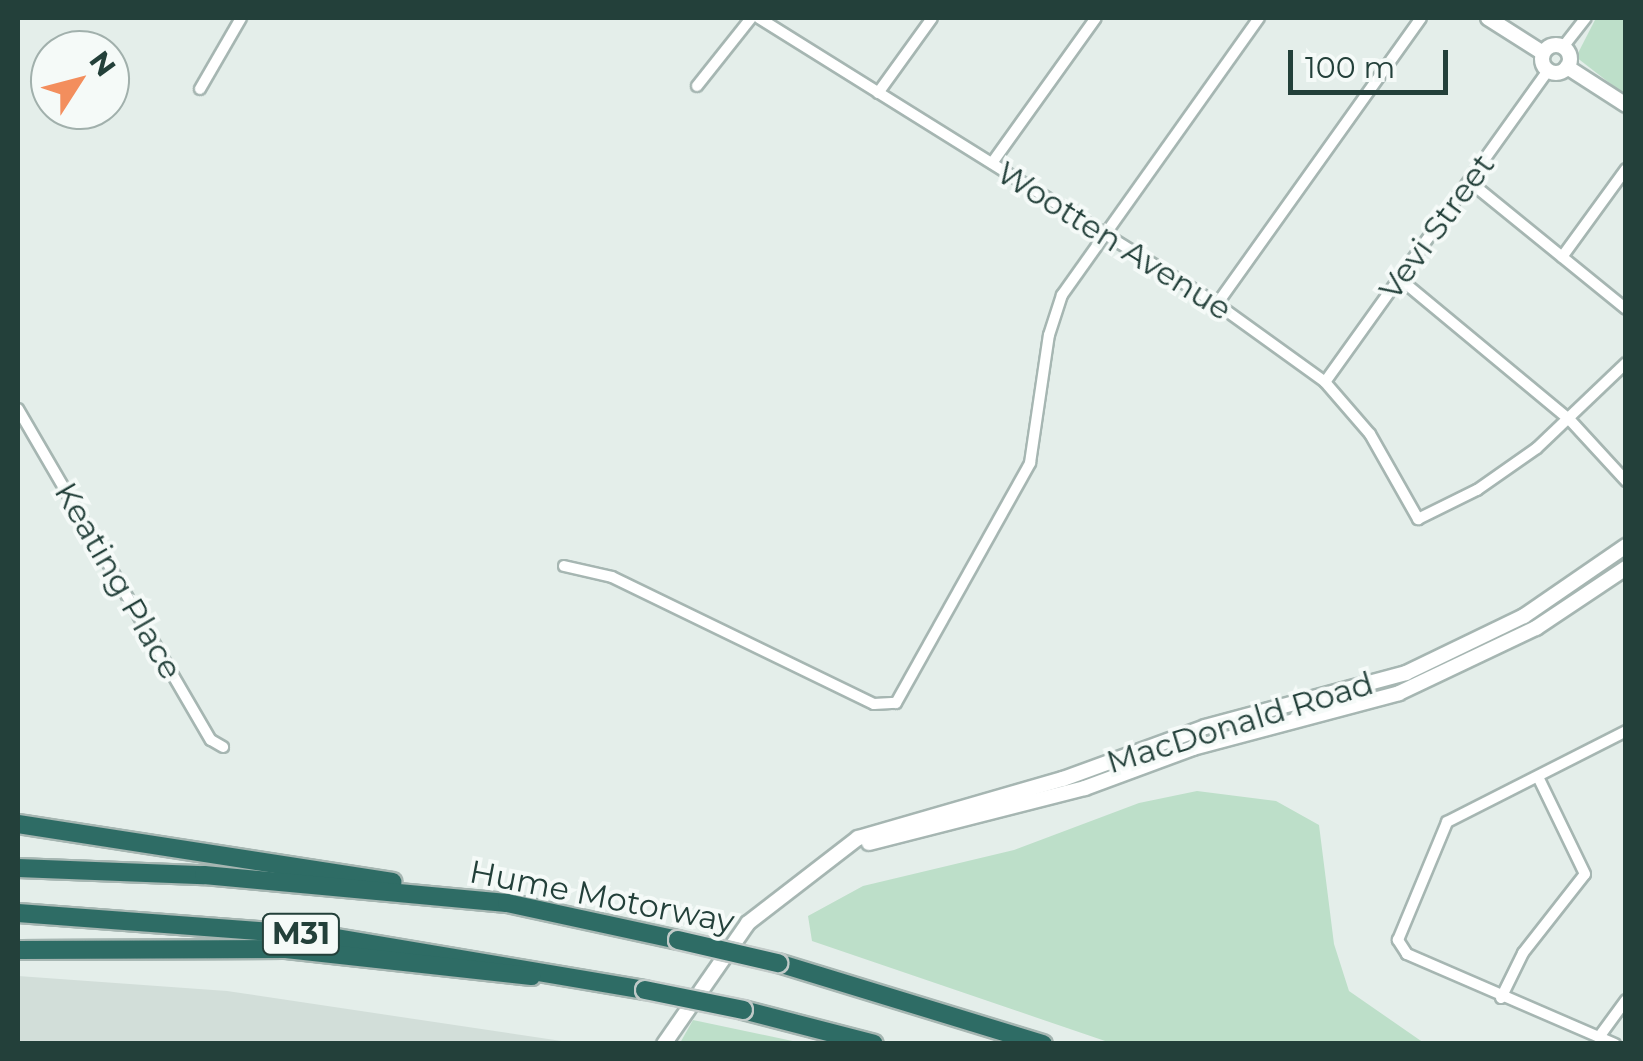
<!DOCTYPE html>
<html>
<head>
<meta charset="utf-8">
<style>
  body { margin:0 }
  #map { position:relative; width:1643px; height:1061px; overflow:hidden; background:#e4eeea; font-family:Montserrat,sans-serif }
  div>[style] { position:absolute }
  .built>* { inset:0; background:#d2ded9 }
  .green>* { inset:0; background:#bddfc9 }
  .roads { filter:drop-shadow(2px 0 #a6b6b2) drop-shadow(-2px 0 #a6b6b2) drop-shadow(0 2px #a6b6b2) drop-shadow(0 -2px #a6b6b2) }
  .street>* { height:10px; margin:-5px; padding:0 5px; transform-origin:5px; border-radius:5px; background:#fff }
  .secondary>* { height:14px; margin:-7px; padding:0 7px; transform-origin:7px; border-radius:7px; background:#fff }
  .secondary>.ring { margin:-7px; padding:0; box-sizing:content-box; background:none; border:14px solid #fff; border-radius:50% }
  .highway>* { height:18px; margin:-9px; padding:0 9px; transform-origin:9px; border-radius:9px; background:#2e6c65 }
  .bridges { filter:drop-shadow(2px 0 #c1cac8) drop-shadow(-2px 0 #c1cac8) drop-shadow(0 2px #c1cac8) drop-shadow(0 -2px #c1cac8) }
  .highway-bridge>* { height:18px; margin:-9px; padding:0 9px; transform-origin:9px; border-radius:9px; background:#2e6c65 }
  span { translate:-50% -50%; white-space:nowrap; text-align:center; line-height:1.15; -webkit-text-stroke:8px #f5faf8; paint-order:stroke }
  .shield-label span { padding:2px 8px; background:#f5faf8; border:2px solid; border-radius:8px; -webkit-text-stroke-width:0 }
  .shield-label { font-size:30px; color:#23403a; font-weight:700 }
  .street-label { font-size:32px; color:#23403a }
  .frame { position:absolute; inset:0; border:20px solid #23403a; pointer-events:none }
  .north { position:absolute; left:30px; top:30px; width:100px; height:100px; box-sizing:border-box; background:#f5faf8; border:2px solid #a1b0ac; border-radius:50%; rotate:54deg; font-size:28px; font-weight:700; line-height:40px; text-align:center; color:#23403a }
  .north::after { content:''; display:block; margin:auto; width:35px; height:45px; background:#f38e5d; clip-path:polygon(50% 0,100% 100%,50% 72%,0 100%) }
  .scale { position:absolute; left:1288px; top:50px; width:160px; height:45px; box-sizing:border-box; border:5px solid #23403a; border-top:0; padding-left:12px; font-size:30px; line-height:35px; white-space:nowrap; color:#23403a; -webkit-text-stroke:8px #f5faf8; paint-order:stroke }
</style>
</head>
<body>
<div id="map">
  <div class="built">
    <i style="clip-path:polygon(18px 976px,227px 991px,575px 1043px,18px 1043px)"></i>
  </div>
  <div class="green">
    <i style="clip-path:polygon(1596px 18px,1625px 18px,1625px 95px,1576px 57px)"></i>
    <i style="clip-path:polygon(1197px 791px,1276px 801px,1319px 825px,1334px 944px,1349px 991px,1424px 1043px,1111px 1043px,812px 941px,808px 916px,863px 886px,1014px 850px,1139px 803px)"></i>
    <i style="clip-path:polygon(693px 1020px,802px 1043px,680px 1043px)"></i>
  </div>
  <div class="roads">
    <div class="street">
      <i style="left:759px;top:18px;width:540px;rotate:31.98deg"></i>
      <i style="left:1217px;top:304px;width:133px;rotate:35.8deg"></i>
      <i style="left:1325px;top:382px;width:69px;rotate:49.1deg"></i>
      <i style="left:1370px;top:434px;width:98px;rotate:60.5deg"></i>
      <i style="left:1418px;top:519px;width:66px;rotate:-26.2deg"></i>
      <i style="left:1477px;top:490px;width:73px;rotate:-35deg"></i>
      <i style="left:1537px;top:448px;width:123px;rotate:-43.7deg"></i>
      <i style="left:1563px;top:47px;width:37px;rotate:-52deg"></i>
      <i style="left:697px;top:86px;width:87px;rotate:-51.5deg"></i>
      <i style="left:200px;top:89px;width:82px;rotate:-60deg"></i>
      <i style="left:878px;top:93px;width:92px;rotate:-54.2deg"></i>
      <i style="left:992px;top:163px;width:178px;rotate:-54.4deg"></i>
      <i style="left:1470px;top:182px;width:201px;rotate:39.1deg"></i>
      <i style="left:1562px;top:257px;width:109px;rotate:-54deg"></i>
      <i style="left:1400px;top:279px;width:221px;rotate:39.7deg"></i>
      <i style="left:1570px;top:420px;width:83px;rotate:47.4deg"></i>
      <i style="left:1217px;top:304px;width:351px;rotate:-54.5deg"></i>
      <i style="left:1325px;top:382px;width:384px;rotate:-54.4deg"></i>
      <i style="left:18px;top:409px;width:383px;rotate:59.8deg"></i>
      <i style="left:211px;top:740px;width:14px;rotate:30deg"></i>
      <i style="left:564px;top:566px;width:49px;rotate:12.9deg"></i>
      <i style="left:612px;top:577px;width:291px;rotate:25.9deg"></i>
      <i style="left:874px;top:704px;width:22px;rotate:-3deg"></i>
      <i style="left:896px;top:703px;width:275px;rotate:-60.8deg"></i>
      <i style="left:1030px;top:463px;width:129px;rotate:-81.6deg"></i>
      <i style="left:1049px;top:335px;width:42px;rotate:-72deg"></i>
      <i style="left:1062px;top:295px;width:340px;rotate:-54.6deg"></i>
      <i style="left:1501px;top:998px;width:50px;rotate:-63.9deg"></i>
      <i style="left:1523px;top:953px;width:100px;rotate:-51.9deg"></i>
      <i style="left:1585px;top:874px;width:106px;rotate:-115.8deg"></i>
      <i style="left:1599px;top:1037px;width:46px;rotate:-53.9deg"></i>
      <i style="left:1615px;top:1044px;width:227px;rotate:-156.6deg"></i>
      <i style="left:1407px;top:954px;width:17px;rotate:-123deg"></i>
      <i style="left:1398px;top:940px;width:128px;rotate:-67.4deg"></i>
      <i style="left:1447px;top:822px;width:201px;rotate:-26.9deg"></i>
    </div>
    <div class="secondary">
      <i style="left:1488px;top:18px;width:65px;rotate:32.5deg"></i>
      <i class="ring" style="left:1542px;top:45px;width:14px;height:14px"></i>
      <i style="left:1567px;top:67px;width:70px;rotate:32.8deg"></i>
      <i style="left:869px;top:843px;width:223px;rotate:-14.3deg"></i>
      <i style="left:1085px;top:788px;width:115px;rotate:-20.3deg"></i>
      <i style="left:1193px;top:748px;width:213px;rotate:-14.9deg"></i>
      <i style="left:1399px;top:693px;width:152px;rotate:-25.4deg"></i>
      <i style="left:1536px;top:628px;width:108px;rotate:-33.7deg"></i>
      <i style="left:664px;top:1044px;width:147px;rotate:-55.2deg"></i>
      <i style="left:748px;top:923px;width:139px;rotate:-37.7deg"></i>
      <i style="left:858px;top:838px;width:213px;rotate:-16.1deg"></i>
      <i style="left:1063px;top:779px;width:151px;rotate:-20.1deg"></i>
      <i style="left:1205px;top:727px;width:208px;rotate:-15deg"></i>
      <i style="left:1406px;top:673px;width:131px;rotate:-25.8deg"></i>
      <i style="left:1524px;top:616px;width:124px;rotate:-34.5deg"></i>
    </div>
    <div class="highway">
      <i style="left:18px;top:824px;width:379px;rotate:8.8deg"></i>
      <i style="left:18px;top:868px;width:186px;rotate:2.2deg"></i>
      <i style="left:204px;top:875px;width:304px;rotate:5.3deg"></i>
      <i style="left:507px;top:903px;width:175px;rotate:12.2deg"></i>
      <i style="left:18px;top:913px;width:308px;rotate:4.3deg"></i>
      <i style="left:325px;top:936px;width:325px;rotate:9.6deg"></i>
      <i style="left:18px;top:950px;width:268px;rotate:-0.2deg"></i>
      <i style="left:286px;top:949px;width:247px;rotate:6.3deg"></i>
      <i style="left:778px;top:963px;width:277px;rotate:17deg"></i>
      <i style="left:743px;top:1010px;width:135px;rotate:14.5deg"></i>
    </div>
  </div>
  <div class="bridges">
    <div class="highway-bridge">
      <i style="left:678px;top:940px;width:103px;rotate:13deg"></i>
      <i style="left:645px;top:990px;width:100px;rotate:11.5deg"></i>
    </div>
  </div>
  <div class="shield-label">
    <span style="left:301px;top:934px">M31</span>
  </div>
  <div class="street-label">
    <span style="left:1437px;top:227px;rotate:-54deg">Vevi Street</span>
    <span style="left:1114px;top:241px;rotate:32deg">Wootten Avenue</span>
    <span style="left:118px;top:581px;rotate:60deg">Keating Place</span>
    <span style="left:1240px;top:723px;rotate:-17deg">MacDonald Road</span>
    <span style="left:602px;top:897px;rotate:11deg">Hume Motorway</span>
  </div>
  <div class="frame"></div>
  <div class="north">N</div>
  <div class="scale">100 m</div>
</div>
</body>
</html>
